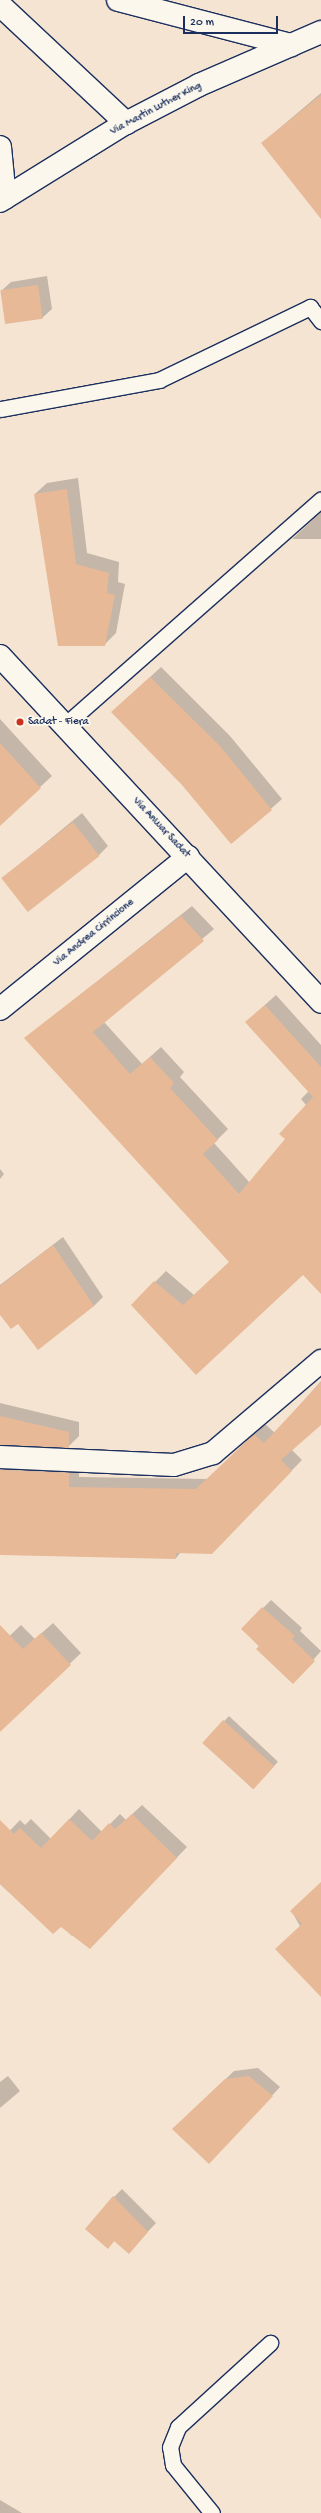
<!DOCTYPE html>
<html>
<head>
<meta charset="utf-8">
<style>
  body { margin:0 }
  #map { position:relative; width:321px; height:2513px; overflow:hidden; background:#f5e4d2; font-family:"Gochi Hand",sans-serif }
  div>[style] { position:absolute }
  .shadow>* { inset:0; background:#0003; transform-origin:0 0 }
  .building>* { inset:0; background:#e7b997; transform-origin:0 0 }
  .roads { filter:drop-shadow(1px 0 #1b2f5e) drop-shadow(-1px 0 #1b2f5e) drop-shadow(0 1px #1b2f5e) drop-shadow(0 -1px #1b2f5e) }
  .lane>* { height:15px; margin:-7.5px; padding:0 7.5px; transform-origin:7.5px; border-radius:7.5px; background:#fbf7ec }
  .street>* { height:22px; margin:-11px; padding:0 11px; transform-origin:11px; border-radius:11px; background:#fbf7ec }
  .secondary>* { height:22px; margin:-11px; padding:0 11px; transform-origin:11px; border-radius:11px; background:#fbf7ec }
  .dots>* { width:11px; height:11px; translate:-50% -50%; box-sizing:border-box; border:2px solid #fbf7ec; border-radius:50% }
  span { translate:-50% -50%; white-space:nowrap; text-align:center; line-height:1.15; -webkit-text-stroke:4px #fbf7ec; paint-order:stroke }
  .street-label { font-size:11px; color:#1b2f5e }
  .poi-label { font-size:11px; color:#1b2f5e }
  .left { translate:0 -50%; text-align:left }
  .scale { position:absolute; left:183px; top:16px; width:95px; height:18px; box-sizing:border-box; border:2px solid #1b2f5e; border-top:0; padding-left:5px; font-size:12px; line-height:14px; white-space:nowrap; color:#1b2f5e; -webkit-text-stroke:3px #fbf7ec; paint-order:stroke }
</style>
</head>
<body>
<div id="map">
  <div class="shadow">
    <i style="clip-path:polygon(321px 93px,321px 217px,262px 143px)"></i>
    <i style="clip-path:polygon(47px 276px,52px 309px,42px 318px,1px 291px,11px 282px)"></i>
    <i style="clip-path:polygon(78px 478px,87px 553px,119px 562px,118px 582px,125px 584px,116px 633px,104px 645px,35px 494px,47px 483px)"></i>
    <i style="clip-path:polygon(321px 512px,321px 539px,292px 539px,302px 530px)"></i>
    <i style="clip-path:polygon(161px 667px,230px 736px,282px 799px,232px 843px,123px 702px)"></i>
    <i style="clip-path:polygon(0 719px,52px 776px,0 824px)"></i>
    <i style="clip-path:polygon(82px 813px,108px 846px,99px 855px,3px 878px)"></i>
    <i style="clip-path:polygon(192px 906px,214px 929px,104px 1022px,142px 1064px,161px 1047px,184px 1072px,180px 1077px,228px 1129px,214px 1143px,250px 1183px,287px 1139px,306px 1105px,301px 1099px,309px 1091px,246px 1022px,276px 995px,321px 1045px,321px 1271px,303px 1274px,196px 1373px,132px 1305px,166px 1271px,194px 1295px,231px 1261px,26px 1038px)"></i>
    <i style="clip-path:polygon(0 1169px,4px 1174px,0 1179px)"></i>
    <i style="clip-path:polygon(63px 1237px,103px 1297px,94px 1306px,18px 1323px,0 1313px,0 1285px)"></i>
    <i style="clip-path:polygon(321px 1381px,321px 1424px,292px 1450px,302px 1460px,211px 1553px,181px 1552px,176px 1558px,0 1554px,0 1450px,79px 1462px,79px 1477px,208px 1479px,265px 1424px,275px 1433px)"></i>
    <i style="clip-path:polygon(0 1403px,79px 1422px,79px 1436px,68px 1447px,0 1445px)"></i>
    <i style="clip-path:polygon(271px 1600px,302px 1628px,300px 1631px,321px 1651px,293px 1683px,243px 1629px)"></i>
    <i style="clip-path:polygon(53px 1623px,81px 1653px,0 1730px,0 1645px,21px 1625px,35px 1639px)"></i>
    <i style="left:229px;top:1716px;width:67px;height:37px;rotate:43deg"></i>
    <i style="clip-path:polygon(142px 1805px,187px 1847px,100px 1938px,75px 1933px,72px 1936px,61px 1925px,53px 1933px,0 1884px,0 1841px,20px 1820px,25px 1825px,31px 1819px,51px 1839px,79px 1809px,102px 1832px,120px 1814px,126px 1820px)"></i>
    <i style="clip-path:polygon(321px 1883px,321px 1995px,300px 1926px,292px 1912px)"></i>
    <i style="clip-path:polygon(258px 2068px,280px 2087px,217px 2154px,182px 2121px,234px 2071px)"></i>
    <i style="clip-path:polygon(8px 2076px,20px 2091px,0 2108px,0 2082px)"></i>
    <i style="clip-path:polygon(122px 2189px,156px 2223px,136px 2244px,115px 2240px,108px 2248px,114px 2197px)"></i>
    <i style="clip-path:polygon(0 2500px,22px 2513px,0 2513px)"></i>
  </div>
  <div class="building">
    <i style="clip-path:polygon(321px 95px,321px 219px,261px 143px)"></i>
    <i style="left:38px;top:285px;width:34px;height:38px;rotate:82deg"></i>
    <i style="clip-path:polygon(67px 489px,76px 564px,109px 573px,107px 593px,115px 595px,105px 646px,58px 646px,34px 494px)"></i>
    <i style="clip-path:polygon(150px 677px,220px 746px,272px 810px,231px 844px,182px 785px,111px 712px)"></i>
    <i style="clip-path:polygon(0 743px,41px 788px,0 826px)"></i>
    <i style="left:73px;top:822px;width:43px;height:91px;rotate:52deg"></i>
    <i style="clip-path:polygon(181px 916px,204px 941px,93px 1032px,130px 1074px,150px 1057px,174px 1083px,170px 1088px,218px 1140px,203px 1154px,239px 1194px,285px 1139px,279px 1134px,313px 1097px,245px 1022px,265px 1005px,321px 1067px,321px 1294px,303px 1275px,196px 1375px,131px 1305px,154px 1281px,183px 1305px,229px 1262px,24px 1038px)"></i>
    <i style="clip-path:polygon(53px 1245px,94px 1306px,38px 1350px,18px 1324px,11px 1329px,0 1315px,0 1286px)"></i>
    <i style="clip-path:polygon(321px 1382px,321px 1425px,281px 1460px,292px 1471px,212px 1554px,176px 1553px,176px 1559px,0 1555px,0 1470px,69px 1473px,69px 1487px,196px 1489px,254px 1434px,264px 1443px)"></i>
    <i style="clip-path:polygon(0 1416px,69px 1432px,69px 1448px,0 1445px)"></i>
    <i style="clip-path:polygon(262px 1607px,295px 1636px,292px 1639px,315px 1661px,293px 1684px,256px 1649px,259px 1646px,241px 1629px)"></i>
    <i style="clip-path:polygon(0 1625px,23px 1649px,41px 1633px,71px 1665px,0 1732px)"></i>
    <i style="left:223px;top:1720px;width:69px;height:31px;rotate:42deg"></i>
    <i style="clip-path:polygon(132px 1814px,177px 1858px,90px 1949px,61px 1927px,53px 1934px,0 1884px,0 1820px,14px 1834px,20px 1828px,41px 1848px,69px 1819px,92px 1841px,109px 1823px,115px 1829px)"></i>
    <i style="clip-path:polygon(321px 1882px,321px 1997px,275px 1949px,302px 1924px,290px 1911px)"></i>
    <i style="clip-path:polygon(249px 2076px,273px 2096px,209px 2164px,172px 2129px,225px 2079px)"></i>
    <i style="clip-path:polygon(113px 2196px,148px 2232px,129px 2254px,114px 2241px,108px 2249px,85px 2229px)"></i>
  </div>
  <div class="roads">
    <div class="lane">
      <i style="left:0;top:409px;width:162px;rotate:-10.3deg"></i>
      <i style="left:159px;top:380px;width:168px;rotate:-25.8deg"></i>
      <i style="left:310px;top:307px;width:18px;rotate:52deg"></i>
      <i style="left:65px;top:725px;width:341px;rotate:-41.4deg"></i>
      <i style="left:212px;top:2513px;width:62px;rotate:-129.1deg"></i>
      <i style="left:173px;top:2465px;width:18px;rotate:-99deg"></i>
      <i style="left:170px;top:2447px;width:22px;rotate:-68deg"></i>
      <i style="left:178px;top:2427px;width:125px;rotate:-42.4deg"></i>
    </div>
    <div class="street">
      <i style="left:0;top:1009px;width:242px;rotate:-39deg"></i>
      <i style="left:0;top:1457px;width:174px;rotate:2.6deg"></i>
      <i style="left:174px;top:1465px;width:41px;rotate:-17.1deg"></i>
      <i style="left:213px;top:1453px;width:142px;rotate:-40.4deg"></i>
    </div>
    <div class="secondary">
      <i style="left:118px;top:0;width:179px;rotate:14.6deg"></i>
      <i style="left:0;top:5px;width:173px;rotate:43.1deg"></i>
      <i style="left:0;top:147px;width:51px;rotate:84.4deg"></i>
      <i style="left:0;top:201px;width:148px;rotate:-31.8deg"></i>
      <i style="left:126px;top:123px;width:82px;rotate:-27.5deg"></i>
      <i style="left:199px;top:85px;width:133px;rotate:-23.5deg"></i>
      <i style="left:0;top:656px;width:472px;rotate:47.1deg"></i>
    </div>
  </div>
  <div class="dots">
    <i style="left:20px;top:722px;background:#c8321e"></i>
  </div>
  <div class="street-label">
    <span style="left:156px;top:109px;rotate:-28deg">Via Martin Luther King</span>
    <span style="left:161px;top:828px;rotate:47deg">Via Anwar Sadat</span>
    <span style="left:94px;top:933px;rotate:-39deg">Via Andrea Cirrincione</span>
  </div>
  <div class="poi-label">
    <span class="left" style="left:28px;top:722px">Sadat - Fiera</span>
  </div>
  <div class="scale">20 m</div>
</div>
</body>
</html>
